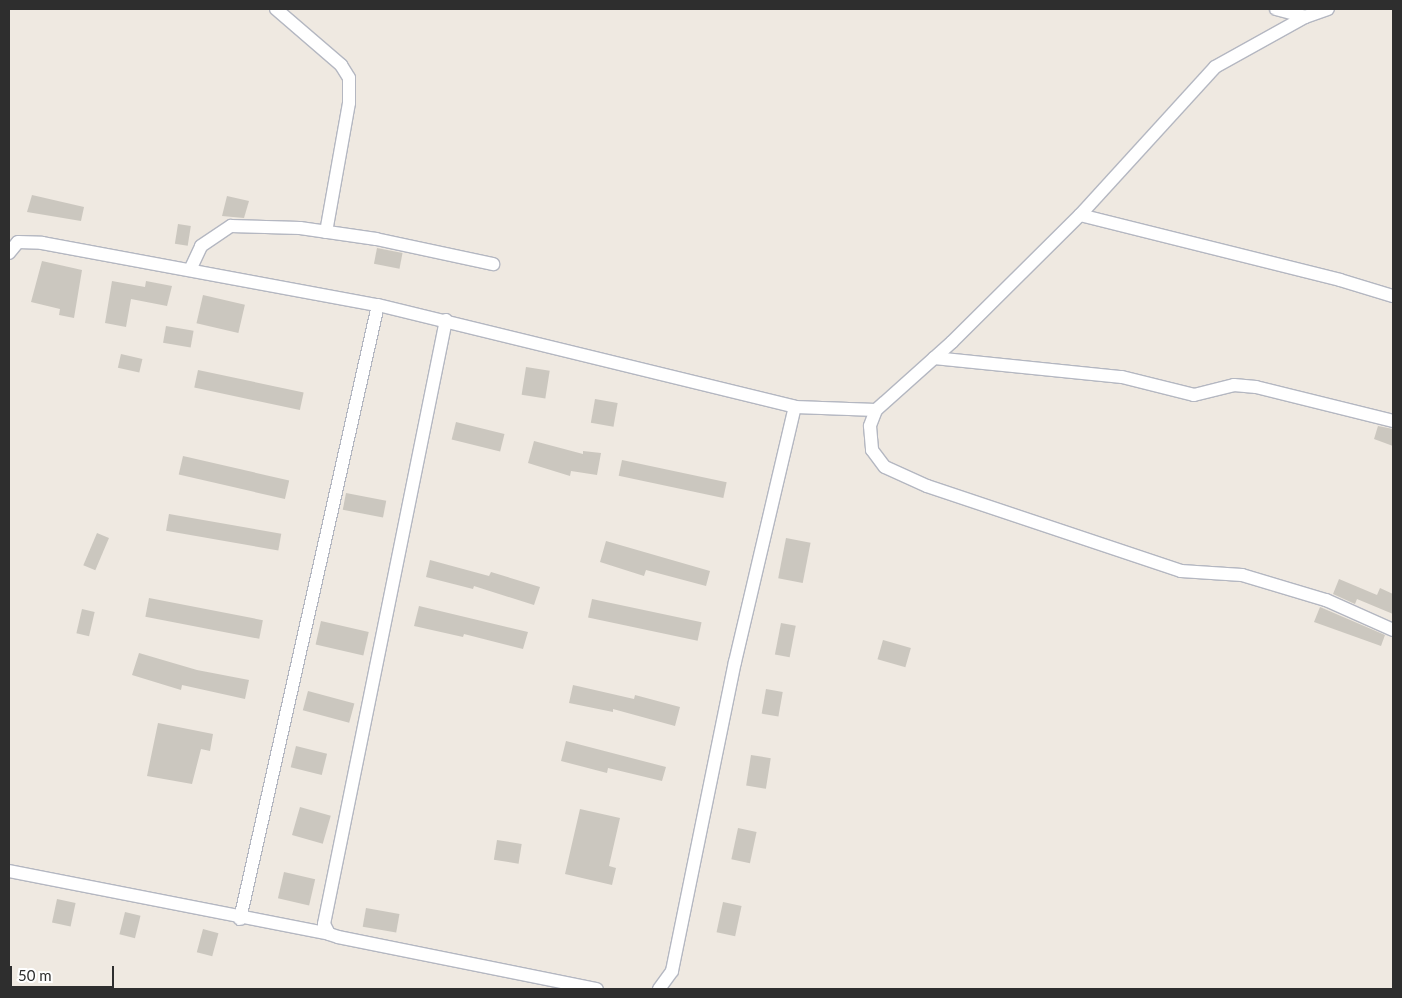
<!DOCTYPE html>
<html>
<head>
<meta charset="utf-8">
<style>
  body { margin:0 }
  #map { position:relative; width:1402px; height:998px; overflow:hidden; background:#efe9e1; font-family:Lato,sans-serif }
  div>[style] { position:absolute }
  .building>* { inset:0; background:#cbc7bf; transform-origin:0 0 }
  .roads { filter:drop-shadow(1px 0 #b4b7c1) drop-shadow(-1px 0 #b4b7c1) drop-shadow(0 1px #b4b7c1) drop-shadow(0 -1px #b4b7c1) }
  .street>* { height:12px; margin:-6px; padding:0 6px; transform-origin:6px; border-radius:6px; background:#fff }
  span { translate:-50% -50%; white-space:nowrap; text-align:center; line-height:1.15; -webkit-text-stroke:4px #fff; paint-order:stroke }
  .frame { position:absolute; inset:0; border:10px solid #2e2e2e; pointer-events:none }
  .scale { position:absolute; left:10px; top:966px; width:104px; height:22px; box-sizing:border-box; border:2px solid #2e2e2e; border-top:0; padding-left:6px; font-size:15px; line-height:18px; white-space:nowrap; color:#2e2e2e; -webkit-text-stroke:4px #fff; paint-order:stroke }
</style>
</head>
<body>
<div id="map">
  <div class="building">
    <i style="clip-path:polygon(32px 195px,84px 207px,81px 221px,27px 212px)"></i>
    <i style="clip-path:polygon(227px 196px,249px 201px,244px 218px,222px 216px)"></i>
    <i style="left:178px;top:224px;width:13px;height:20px;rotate:9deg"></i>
    <i style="left:377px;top:248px;width:26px;height:16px;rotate:11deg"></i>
    <i style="clip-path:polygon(42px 261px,82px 270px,74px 318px,59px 315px,60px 309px,31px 302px)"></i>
    <i style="clip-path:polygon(112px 281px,145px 287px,146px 281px,172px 286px,167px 306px,131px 299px,126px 327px,105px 323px)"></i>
    <i style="left:203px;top:295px;width:43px;height:29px;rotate:13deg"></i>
    <i style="left:166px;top:326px;width:28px;height:17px;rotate:10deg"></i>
    <i style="left:121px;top:354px;width:22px;height:14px;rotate:13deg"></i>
    <i style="left:526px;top:367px;width:24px;height:28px;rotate:9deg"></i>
    <i style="left:198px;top:370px;width:108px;height:18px;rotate:12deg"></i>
    <i style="left:595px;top:399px;width:23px;height:24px;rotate:10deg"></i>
    <i style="left:456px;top:422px;width:50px;height:18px;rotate:14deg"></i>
    <i style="clip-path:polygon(1378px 426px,1393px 429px,1393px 446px,1374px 439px)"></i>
    <i style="clip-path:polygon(534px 441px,583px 454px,583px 451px,601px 453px,597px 475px,571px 471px,570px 476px,528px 463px)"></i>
    <i style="left:183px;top:456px;width:109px;height:19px;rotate:13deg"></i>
    <i style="left:622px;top:460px;width:107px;height:16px;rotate:12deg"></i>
    <i style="left:346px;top:493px;width:41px;height:17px;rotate:11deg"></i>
    <i style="left:169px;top:514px;width:114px;height:17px;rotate:10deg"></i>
    <i style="left:97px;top:533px;width:13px;height:35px;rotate:23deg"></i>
    <i style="left:786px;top:538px;width:25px;height:41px;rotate:11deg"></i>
    <i style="clip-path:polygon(606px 541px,710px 571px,706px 586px,646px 570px,644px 576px,600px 562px)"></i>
    <i style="clip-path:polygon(430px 560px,489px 576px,491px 572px,540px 587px,534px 605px,474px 586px,473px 589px,426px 577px)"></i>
    <i style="clip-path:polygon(1339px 579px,1377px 595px,1380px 588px,1393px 594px,1393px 614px,1357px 599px,1355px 604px,1333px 594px)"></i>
    <i style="left:149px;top:598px;width:116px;height:19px;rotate:11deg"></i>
    <i style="left:592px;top:599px;width:112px;height:19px;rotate:12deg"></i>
    <i style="clip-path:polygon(419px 606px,528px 632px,523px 649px,464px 634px,463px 637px,414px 626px)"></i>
    <i style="clip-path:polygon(1320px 607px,1385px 635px,1381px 646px,1314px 622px)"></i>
    <i style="left:82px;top:609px;width:13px;height:25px;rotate:13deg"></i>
    <i style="left:321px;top:621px;width:49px;height:24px;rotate:13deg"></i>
    <i style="left:781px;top:623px;width:15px;height:32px;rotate:11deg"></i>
    <i style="left:883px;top:640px;width:29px;height:20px;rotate:16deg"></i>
    <i style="clip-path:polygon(139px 653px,197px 670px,249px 680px,245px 699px,182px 685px,181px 690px,132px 675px)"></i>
    <i style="clip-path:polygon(573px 685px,634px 699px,635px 695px,680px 707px,675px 726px,613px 709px,613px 712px,569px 703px)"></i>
    <i style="left:766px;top:689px;width:17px;height:25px;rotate:10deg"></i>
    <i style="left:308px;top:691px;width:48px;height:20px;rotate:15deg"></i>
    <i style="clip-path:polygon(158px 723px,213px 734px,210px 751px,201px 749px,192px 784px,147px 776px)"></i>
    <i style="clip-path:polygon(566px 741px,666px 767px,662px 781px,608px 768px,607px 773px,561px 761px)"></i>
    <i style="left:296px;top:746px;width:32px;height:22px;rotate:14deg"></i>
    <i style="left:751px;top:755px;width:20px;height:31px;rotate:9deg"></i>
    <i style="left:300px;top:807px;width:32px;height:29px;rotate:16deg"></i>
    <i style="clip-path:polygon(580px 809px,620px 818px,609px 866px,616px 868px,612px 885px,565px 874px)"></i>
    <i style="left:738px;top:828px;width:19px;height:32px;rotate:12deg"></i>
    <i style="left:497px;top:840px;width:25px;height:20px;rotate:9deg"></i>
    <i style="left:284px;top:872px;width:32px;height:27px;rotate:13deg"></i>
    <i style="left:57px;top:899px;width:19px;height:24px;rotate:12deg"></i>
    <i style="left:723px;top:902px;width:19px;height:31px;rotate:12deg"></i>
    <i style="left:366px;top:908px;width:34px;height:19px;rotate:10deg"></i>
    <i style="left:125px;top:912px;width:16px;height:23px;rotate:14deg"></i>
    <i style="left:203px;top:929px;width:16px;height:24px;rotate:15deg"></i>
  </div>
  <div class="roads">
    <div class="street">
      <i style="left:276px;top:9px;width:86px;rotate:40.7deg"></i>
      <i style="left:341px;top:65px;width:15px;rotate:58deg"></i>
      <i style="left:349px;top:78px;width:25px;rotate:90deg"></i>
      <i style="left:349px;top:103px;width:131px;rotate:100.1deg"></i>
      <i style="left:1276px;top:9px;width:30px;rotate:15deg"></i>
      <i style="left:1080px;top:215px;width:268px;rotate:14deg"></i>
      <i style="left:1340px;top:280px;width:55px;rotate:16.8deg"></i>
      <i style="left:9px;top:253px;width:14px;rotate:-51deg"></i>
      <i style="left:18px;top:242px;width:24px;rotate:2deg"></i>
      <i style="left:42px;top:243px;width:342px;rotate:10.5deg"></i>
      <i style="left:378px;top:305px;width:429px;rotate:13.7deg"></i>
      <i style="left:795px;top:407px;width:81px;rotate:2.1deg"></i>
      <i style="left:876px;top:410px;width:102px;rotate:-41.8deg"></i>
      <i style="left:952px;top:342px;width:180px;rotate:-44.8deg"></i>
      <i style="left:1080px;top:215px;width:200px;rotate:-47.6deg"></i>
      <i style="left:1215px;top:67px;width:103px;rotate:-29.1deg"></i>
      <i style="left:1305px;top:17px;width:24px;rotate:-19deg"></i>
      <i style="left:190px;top:270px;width:26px;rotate:-65deg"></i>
      <i style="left:201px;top:246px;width:36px;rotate:-34deg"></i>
      <i style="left:231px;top:226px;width:69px;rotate:1.7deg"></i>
      <i style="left:300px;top:228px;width:77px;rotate:8.2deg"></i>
      <i style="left:376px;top:239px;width:120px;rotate:12.1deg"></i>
      <i style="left:446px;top:320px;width:616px;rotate:101.42deg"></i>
      <i style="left:324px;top:924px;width:11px;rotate:63deg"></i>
      <i style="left:329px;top:934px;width:9px;rotate:18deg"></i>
      <i style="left:338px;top:937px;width:264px;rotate:11.4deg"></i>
      <i style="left:934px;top:358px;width:189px;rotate:5.8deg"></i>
      <i style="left:1122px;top:377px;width:74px;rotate:14deg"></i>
      <i style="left:1194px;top:395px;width:41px;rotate:-14deg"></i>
      <i style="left:1234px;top:385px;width:22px;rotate:5deg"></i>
      <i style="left:1256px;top:387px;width:141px;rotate:13.9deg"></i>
      <i style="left:876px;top:410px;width:17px;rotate:111deg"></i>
      <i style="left:870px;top:426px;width:24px;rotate:85deg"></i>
      <i style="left:872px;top:450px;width:21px;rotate:53deg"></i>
      <i style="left:885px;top:467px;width:46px;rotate:24.3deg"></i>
      <i style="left:927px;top:486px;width:268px;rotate:18.5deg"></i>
      <i style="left:1181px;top:571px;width:61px;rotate:3.8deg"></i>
      <i style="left:1242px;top:575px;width:88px;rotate:16.6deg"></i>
      <i style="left:1326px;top:600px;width:73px;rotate:24.1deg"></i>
      <i style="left:9px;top:871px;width:326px;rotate:11.1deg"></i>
      <i style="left:240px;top:919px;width:629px;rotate:-77.33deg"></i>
      <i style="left:659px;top:989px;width:22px;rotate:-54deg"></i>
      <i style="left:672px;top:971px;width:315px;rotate:-78.5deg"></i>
      <i style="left:735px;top:662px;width:262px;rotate:-76.8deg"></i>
    </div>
  </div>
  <div class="frame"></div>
  <div class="scale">50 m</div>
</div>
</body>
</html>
